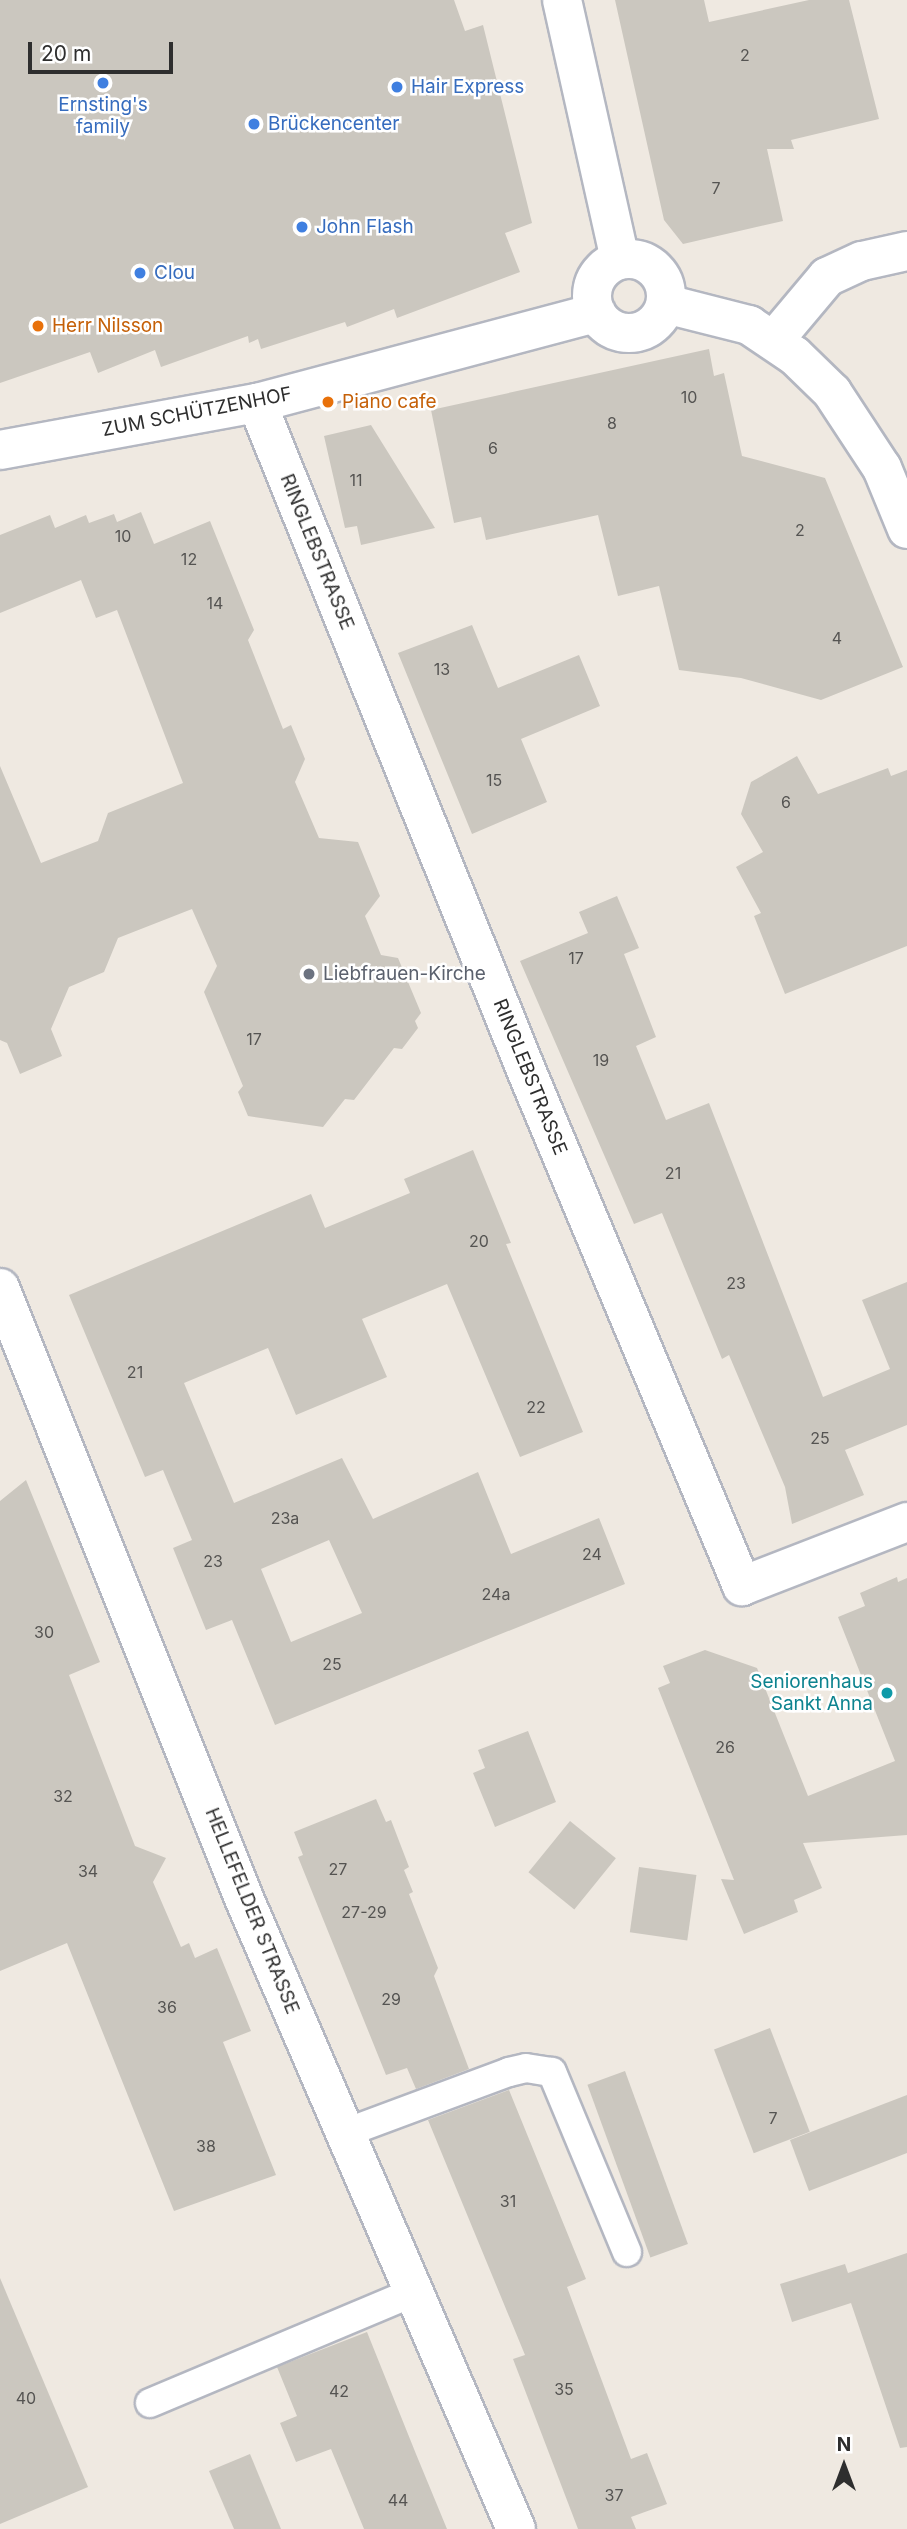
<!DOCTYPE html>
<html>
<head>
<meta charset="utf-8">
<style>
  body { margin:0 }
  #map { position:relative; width:907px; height:2529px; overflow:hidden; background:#efe9e1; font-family:Inter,sans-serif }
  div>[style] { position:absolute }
  .building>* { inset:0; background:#cbc7bf; transform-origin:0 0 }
  .roads { filter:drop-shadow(2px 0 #b4b7c1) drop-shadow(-2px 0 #b4b7c1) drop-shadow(0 2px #b4b7c1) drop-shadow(0 -2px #b4b7c1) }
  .service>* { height:28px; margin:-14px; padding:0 14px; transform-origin:14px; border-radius:14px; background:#fff }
  .minor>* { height:38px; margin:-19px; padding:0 19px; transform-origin:19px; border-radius:19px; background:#fff }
  .tertiary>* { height:38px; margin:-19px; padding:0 19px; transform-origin:19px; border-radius:19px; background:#fff }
  .tertiary>.ring { margin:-19px; padding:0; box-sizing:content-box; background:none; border:38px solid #fff; border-radius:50% }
  .dots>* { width:19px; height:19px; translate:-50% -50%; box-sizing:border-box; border:4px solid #fff; border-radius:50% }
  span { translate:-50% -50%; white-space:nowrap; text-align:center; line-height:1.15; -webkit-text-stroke:5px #fff; paint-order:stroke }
  .number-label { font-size:16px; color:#555452 }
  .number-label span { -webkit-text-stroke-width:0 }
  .shop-label { font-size:19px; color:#366cbe }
  .left { translate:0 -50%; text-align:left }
  .food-label { font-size:19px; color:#c56008 }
  .street-label { font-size:19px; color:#2e2e2e }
  .worship-label { font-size:19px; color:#5b616d }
  .culture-label { font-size:19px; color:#0d838f }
  .right { translate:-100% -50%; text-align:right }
  .north { position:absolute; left:809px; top:2431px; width:70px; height:70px; -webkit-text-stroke:5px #fff; paint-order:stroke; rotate:0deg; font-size:19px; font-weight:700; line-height:28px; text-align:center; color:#2e2e2e }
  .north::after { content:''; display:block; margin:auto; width:24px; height:32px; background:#2e2e2e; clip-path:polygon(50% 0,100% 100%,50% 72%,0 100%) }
  .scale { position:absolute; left:28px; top:42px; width:145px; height:32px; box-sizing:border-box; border:4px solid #2e2e2e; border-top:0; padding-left:9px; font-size:21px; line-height:24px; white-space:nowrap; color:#2e2e2e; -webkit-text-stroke:5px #fff; paint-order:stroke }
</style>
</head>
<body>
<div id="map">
  <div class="building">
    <i style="clip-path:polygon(0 0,454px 0,465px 31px,483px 25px,532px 223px,505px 233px,520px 272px,397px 318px,394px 309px,347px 327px,345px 322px,261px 349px,258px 339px,249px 343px,248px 336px,161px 367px,155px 350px,98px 373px,90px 352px,0 383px)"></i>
    <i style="clip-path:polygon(615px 0,704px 0,709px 22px,809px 0,849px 0,879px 119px,791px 140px,794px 149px,767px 149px,783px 221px,683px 244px,664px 220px)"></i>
    <i style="clip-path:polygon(709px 349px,714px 376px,724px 373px,742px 456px,825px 478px,903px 667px,821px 700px,741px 678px,679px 670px,659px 586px,618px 596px,598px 515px,486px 540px,481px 517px,454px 523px,431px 410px)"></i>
    <i style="clip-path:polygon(371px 425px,435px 528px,361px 545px,357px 526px,345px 528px,324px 436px)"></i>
    <i style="clip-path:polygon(141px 512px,154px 544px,210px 521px,254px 630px,248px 640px,283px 729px,291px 725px,305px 759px,295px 782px,319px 838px,358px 842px,380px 896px,365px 916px,381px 955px,398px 958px,421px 1013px,415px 1021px,418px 1028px,402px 1049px,394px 1048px,354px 1100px,345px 1099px,323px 1127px,248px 1116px,238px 1092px,243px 1086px,204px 992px,217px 966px,192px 909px,118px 938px,104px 972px,69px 987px,51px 1029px,62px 1056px,20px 1074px,7px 1043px,0 1040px,0 766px,41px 863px,98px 841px,108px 813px,183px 783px,117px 610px,96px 618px,81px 580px,0 613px,0 535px,50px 515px,55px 528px,86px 515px,89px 523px,114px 514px,117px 522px)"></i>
    <i style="clip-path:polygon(472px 625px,498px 688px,579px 655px,600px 706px,521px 739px,547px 802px,472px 834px,398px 653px)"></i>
    <i style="clip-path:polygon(797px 756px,818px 794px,888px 768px,891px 776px,907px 770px,907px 946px,785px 994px,754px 916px,761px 913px,736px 867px,763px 852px,741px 814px,751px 782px)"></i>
    <i style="clip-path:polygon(617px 896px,639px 948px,624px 954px,656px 1037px,636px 1046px,666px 1120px,709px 1103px,823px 1397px,890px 1369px,862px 1300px,907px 1282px,907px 1425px,845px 1450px,864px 1495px,792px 1524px,785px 1487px,729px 1355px,722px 1359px,662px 1213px,634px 1224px,520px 961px,588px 933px,579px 912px)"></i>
    <i style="clip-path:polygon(evenodd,473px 1150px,511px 1243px,506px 1244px,583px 1432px,520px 1457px,447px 1284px,362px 1319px,387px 1377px,296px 1415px,268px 1348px,184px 1383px,234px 1503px,342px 1458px,373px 1519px,478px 1472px,511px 1554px,599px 1518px,625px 1584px,275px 1725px,232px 1620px,206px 1630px,173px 1548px,192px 1540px,163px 1470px,145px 1477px,69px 1295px,311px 1194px,325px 1228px,410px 1193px,404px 1179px,473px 1150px,329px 1540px,362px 1613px,291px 1642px,261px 1569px,329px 1540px)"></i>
    <i style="clip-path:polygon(26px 1480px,100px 1662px,69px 1675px,135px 1846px,166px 1858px,153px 1882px,181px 1947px,189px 1943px,195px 1958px,217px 1948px,251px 2031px,223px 2042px,276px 2175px,174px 2211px,67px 1943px,0 1971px,0 1501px)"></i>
    <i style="clip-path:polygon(897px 1577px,898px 1582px,907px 1578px,907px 1835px,803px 1843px,822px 1888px,794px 1900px,798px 1912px,744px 1934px,721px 1879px,734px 1880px,658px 1688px,670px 1683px,663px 1666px,705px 1650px,757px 1668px,808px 1796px,895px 1761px,838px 1617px,865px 1606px,860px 1593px)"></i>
    <i style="clip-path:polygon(528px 1731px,556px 1802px,495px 1827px,473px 1773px,485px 1768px,478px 1750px)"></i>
    <i style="clip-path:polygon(376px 1799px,386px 1822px,391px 1820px,409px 1867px,404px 1870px,413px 1892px,409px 1894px,438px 1968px,434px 1976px,469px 2069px,416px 2089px,407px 2068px,386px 2075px,298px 1857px,303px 1855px,294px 1832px)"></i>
    <i style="left:570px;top:1821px;width:59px;height:66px;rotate:39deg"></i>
    <i style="left:639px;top:1867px;width:58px;height:66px;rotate:8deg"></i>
    <i style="left:770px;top:2028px;width:111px;height:60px;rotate:69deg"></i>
    <i style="left:625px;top:2071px;width:184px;height:40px;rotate:70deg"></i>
    <i style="clip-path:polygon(509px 2090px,586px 2279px,567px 2287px,631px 2459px,647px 2453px,667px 2504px,631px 2517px,636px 2529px,578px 2529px,513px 2359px,525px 2355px,428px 2120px)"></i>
    <i style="clip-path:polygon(907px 2095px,907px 2153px,809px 2191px,790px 2140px)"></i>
    <i style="clip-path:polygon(907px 2253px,907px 2447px,900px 2448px,851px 2303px,792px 2322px,780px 2284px,845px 2264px,848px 2273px)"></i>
    <i style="clip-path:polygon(0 2278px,88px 2487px,0 2524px)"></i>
    <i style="clip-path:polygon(367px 2332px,416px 2454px,447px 2529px,364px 2529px,331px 2449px,296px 2462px,280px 2423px,297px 2416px,277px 2367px)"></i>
    <i style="clip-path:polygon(250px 2454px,281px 2529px,234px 2529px,209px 2471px)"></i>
  </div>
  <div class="roads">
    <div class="service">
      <i style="left:345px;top:2133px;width:175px;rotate:-20.4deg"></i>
      <i style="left:509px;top:2072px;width:17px;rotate:-13deg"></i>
      <i style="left:526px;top:2068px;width:26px;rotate:9deg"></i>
      <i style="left:552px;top:2072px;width:195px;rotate:67.4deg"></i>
      <i style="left:150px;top:2403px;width:286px;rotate:-22.8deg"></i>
    </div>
    <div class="minor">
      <i style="left:666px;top:304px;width:86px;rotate:14.2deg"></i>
      <i style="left:749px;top:325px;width:55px;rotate:34deg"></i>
      <i style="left:795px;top:356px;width:52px;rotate:44.2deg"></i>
      <i style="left:832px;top:392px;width:91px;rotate:56.7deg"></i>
      <i style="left:882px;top:468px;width:66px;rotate:67.7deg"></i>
      <i style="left:775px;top:339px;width:81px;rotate:-50deg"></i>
      <i style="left:827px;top:277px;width:38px;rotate:-25deg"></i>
      <i style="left:862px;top:261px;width:46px;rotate:-12.5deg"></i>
      <i style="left:257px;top:403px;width:714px;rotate:68.03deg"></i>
      <i style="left:524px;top:1065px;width:565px;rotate:67.29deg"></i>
      <i style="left:742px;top:1586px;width:177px;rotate:-21.2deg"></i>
    </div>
    <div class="tertiary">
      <i style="left:562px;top:0;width:266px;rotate:77.4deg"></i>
      <i class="ring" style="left:592px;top:259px;width:36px;height:36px"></i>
      <i style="left:0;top:450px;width:261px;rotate:-10.4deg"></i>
      <i style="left:257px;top:403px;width:351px;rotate:-14.9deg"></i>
      <i style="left:0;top:1288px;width:655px;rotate:68.21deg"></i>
      <i style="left:243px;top:1896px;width:689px;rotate:66.67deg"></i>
    </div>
  </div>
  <div class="dots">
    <i style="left:103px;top:83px;background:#3f7fe0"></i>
    <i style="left:397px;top:87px;background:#3f7fe0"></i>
    <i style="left:254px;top:124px;background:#3f7fe0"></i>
    <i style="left:302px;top:227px;background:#3f7fe0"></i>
    <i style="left:140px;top:273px;background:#3f7fe0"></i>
    <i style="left:38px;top:326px;background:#e8710a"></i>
    <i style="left:328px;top:402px;background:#e8710a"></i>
    <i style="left:309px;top:974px;background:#6b7280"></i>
    <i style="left:887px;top:1693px;background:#0f9aa8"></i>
  </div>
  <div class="number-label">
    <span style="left:745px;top:55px">2</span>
    <span style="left:716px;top:188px">7</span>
    <span style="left:689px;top:397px">10</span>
    <span style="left:612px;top:423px">8</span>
    <span style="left:493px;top:448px">6</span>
    <span style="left:356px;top:480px">11</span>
    <span style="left:800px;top:530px">2</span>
    <span style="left:123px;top:536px">10</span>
    <span style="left:189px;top:559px">12</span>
    <span style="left:215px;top:603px">14</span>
    <span style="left:837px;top:638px">4</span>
    <span style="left:442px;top:669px">13</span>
    <span style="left:494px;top:780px">15</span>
    <span style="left:786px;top:802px">6</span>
    <span style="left:576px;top:958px">17</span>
    <span style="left:254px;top:1039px">17</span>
    <span style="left:601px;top:1060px">19</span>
    <span style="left:673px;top:1173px">21</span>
    <span style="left:479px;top:1241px">20</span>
    <span style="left:736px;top:1283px">23</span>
    <span style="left:135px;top:1372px">21</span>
    <span style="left:536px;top:1407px">22</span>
    <span style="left:820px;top:1438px">25</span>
    <span style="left:285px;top:1518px">23a</span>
    <span style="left:592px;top:1554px">24</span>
    <span style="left:213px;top:1561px">23</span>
    <span style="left:496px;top:1594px">24a</span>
    <span style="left:44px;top:1632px">30</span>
    <span style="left:332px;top:1664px">25</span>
    <span style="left:725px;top:1747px">26</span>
    <span style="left:63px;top:1796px">32</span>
    <span style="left:338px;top:1869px">27</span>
    <span style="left:88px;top:1871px">34</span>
    <span style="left:364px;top:1912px">27-29</span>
    <span style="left:391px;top:1999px">29</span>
    <span style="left:167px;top:2007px">36</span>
    <span style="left:773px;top:2118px">7</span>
    <span style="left:206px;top:2146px">38</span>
    <span style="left:508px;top:2201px">31</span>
    <span style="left:564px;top:2389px">35</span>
    <span style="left:339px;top:2391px">42</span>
    <span style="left:26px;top:2398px">40</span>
    <span style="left:614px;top:2495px">37</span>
    <span style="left:398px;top:2500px">44</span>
  </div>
  <div class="shop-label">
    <span class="left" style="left:411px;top:87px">Hair Express</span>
    <span style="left:103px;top:116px">Ernsting's<br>family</span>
    <span class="left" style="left:268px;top:124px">Brückencenter</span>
    <span class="left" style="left:316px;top:227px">John Flash</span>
    <span class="left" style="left:154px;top:273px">Clou</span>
  </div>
  <div class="food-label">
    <span class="left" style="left:52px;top:326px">Herr Nilsson</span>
    <span class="left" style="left:342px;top:402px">Piano cafe</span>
  </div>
  <div class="street-label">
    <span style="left:197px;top:412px;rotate:-11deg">ZUM SCHÜTZENHOF</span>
    <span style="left:317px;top:552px;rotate:68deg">RINGLEBSTRASSE</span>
    <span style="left:530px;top:1077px;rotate:68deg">RINGLEBSTRASSE</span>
    <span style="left:252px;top:1911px;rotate:68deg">HELLEFELDER STRASSE</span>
  </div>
  <div class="worship-label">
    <span class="left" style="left:323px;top:974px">Liebfrauen-Kirche</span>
  </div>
  <div class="culture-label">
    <span class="right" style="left:873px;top:1693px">Seniorenhaus<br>Sankt Anna</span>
  </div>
  <div class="north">N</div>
  <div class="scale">20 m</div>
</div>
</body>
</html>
